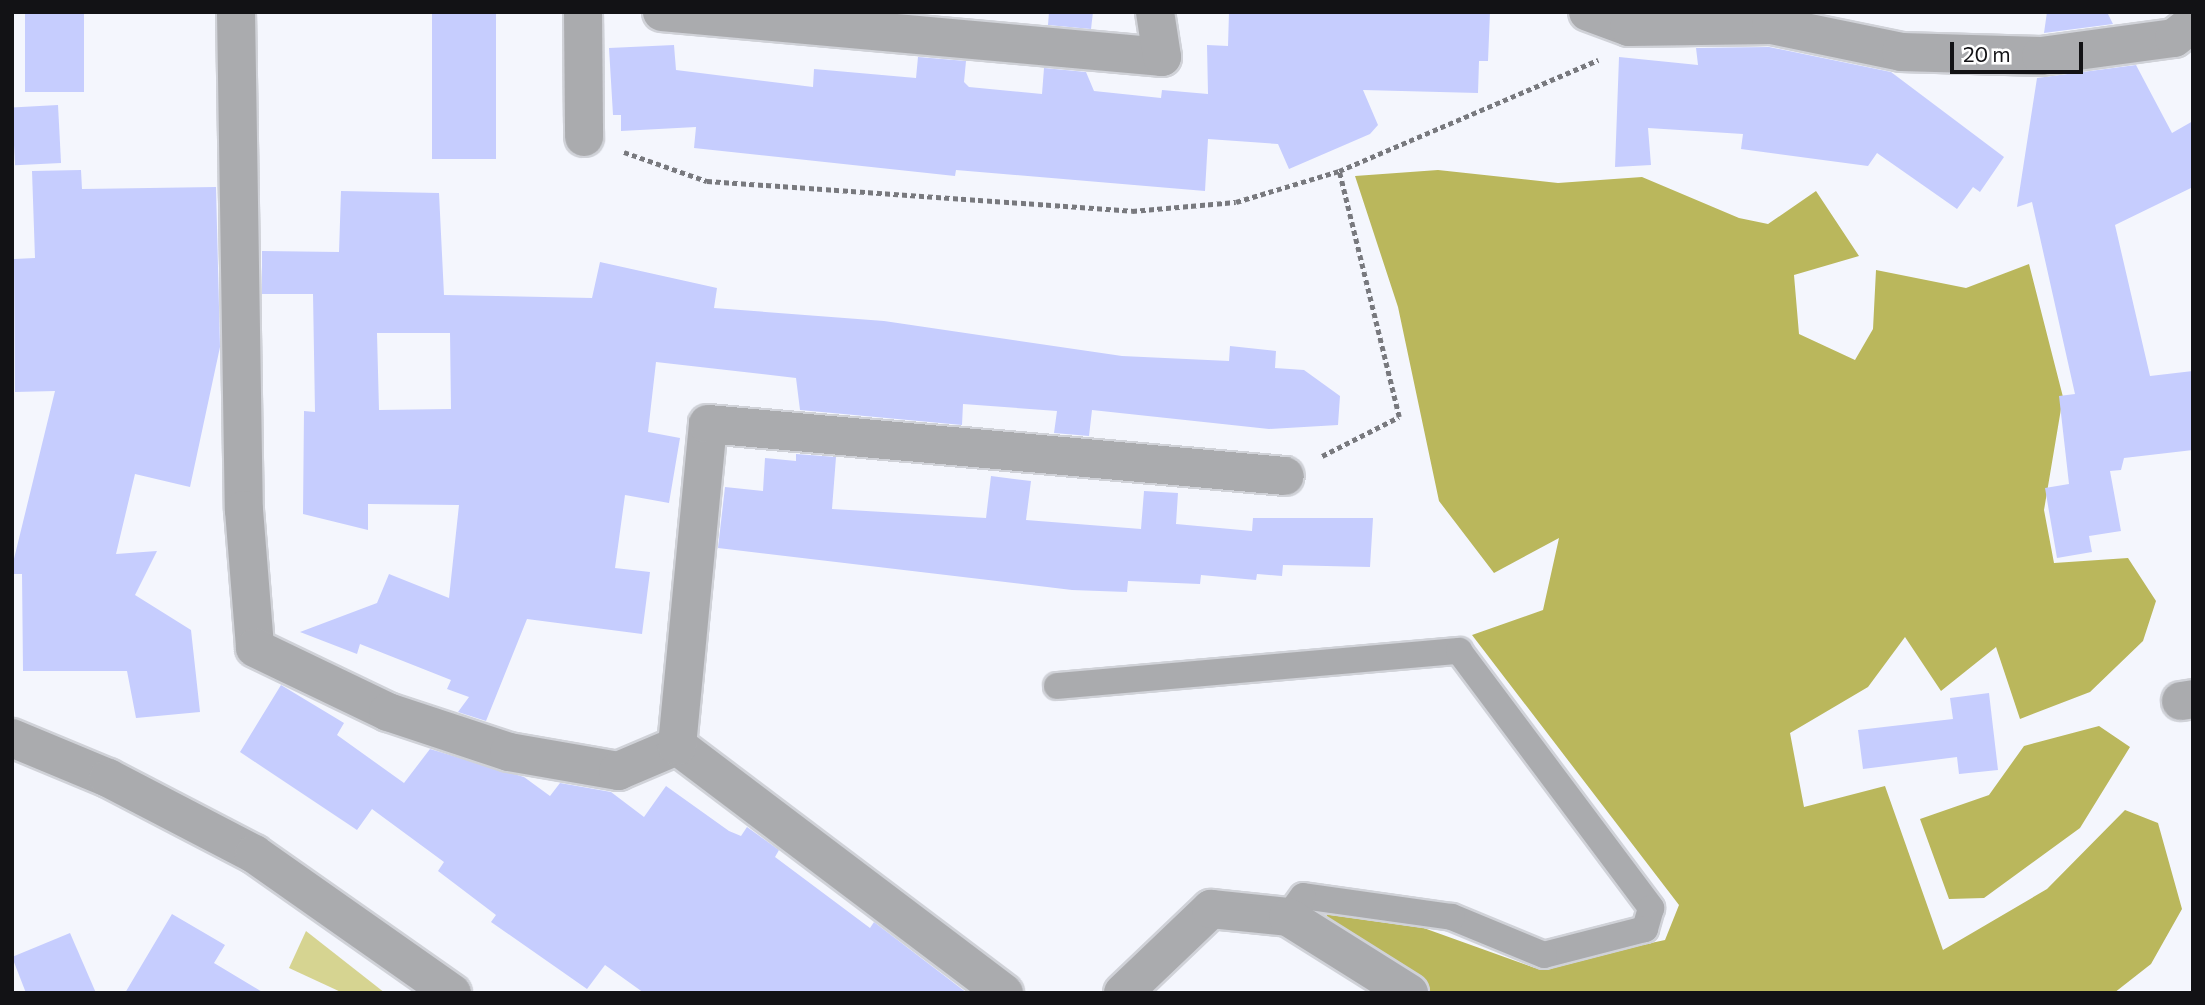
<!DOCTYPE html>
<html>
<head>
<meta charset="utf-8">
<style>
  body { margin:0 }
  #map { position:relative; width:2205px; height:1005px; overflow:hidden; background:#f4f6fd; font-family:Commissioner,sans-serif }
  div>[style] { position:absolute }
  .green>* { inset:0; background:#d6d491 }
  .forest>* { inset:0; background:#bab75c }
  .building>* { inset:0; background:#c6cdfe; transform-origin:0 0 }
  .path>* { height:4.5px; margin-top:-2.25px; transform-origin:0; background:repeating-linear-gradient(90deg,#78797e 0 5px,transparent 0 8.5px) }
  .roads { filter:drop-shadow(2px 0 #d0d2d8) drop-shadow(-2px 0 #d0d2d8) drop-shadow(0 2px #d0d2d8) drop-shadow(0 -2px #d0d2d8) }
  .service>* { height:26px; margin:-13px; padding:0 13px; transform-origin:13px; border-radius:13px; background:#aaabae }
  .minor>* { height:38px; margin:-19px; padding:0 19px; transform-origin:19px; border-radius:19px; background:#aaabae }
  .tertiary>* { height:38px; margin:-19px; padding:0 19px; transform-origin:19px; border-radius:19px; background:#aaabae }
  span { translate:-50% -50%; white-space:nowrap; text-align:center; line-height:1.15; -webkit-text-stroke:5px #fff; paint-order:stroke }
  .frame { position:absolute; inset:0; border:14px solid #121215; pointer-events:none }
  .scale { position:absolute; left:1950px; top:42px; width:133px; height:32px; box-sizing:border-box; border:4px solid #121215; border-top:0; padding-left:9px; font-size:21px; line-height:24px; white-space:nowrap; color:#121215; -webkit-text-stroke:5px #fff; paint-order:stroke }
</style>
</head>
<body>
<div id="map">
  <div class="green">
    <i style="clip-path:polygon(306px 931px,385px 993px,343px 993px,289px 968px)"></i>
  </div>
  <div class="forest">
    <i style="clip-path:polygon(1438px 170px,1558px 183px,1642px 177px,1739px 218px,1768px 224px,1816px 191px,1859px 256px,1794px 275px,1799px 334px,1855px 360px,1873px 329px,1876px 270px,1966px 288px,2029px 264px,2063px 397px,2044px 510px,2054px 563px,2128px 558px,2156px 601px,2143px 641px,2090px 692px,2020px 719px,1996px 647px,1941px 691px,1905px 637px,1868px 687px,1790px 733px,1804px 807px,1885px 786px,1943px 950px,2047px 889px,2125px 810px,2158px 823px,2182px 909px,2151px 964px,2114px 993px,1423px 993px,1322px 927px,1328px 912px,1407px 922px,1535px 968px,1665px 940px,1679px 905px,1472px 635px,1543px 610px,1559px 538px,1494px 573px,1439px 501px,1398px 307px,1355px 176px)"></i>
    <i style="clip-path:polygon(2099px 726px,2130px 747px,2080px 828px,1984px 898px,1949px 899px,1920px 819px,1989px 795px,2024px 746px)"></i>
  </div>
  <div class="building">
    <i style="left:25px;top:12px;width:59px;height:80px"></i>
    <i style="left:432px;top:12px;width:64px;height:147px"></i>
    <i style="clip-path:polygon(1049px 12px,1093px 12px,1091px 29px,1048px 25px)"></i>
    <i style="clip-path:polygon(1229px 12px,1490px 12px,1488px 61px,1479px 61px,1478px 93px,1363px 90px,1378px 125px,1370px 134px,1289px 169px,1278px 144px,1208px 139px,1205px 191px,956px 170px,955px 176px,694px 148px,696px 127px,621px 131px,621px 115px,613px 115px,609px 48px,674px 45px,676px 70px,813px 87px,814px 69px,916px 78px,918px 57px,966px 61px,964px 82px,969px 87px,1042px 94px,1044px 68px,1086px 72px,1094px 91px,1161px 98px,1162px 90px,1208px 94px,1207px 45px,1228px 46px)"></i>
    <i style="clip-path:polygon(2047px 12px,2107px 12px,2113px 24px,2044px 33px)"></i>
    <i style="clip-path:polygon(1769px 47px,1891px 72px,2004px 157px,1980px 192px,1973px 187px,1957px 209px,1877px 153px,1868px 166px,1741px 149px,1743px 134px,1648px 128px,1651px 165px,1615px 167px,1619px 57px,1698px 65px,1696px 48px)"></i>
    <i style="clip-path:polygon(2136px 65px,2172px 133px,2193px 121px,2193px 187px,2115px 225px,2150px 376px,2193px 371px,2193px 450px,2124px 458px,2121px 470px,2110px 471px,2121px 531px,2089px 536px,2092px 552px,2057px 558px,2045px 488px,2069px 484px,2059px 396px,2075px 394px,2032px 202px,2017px 207px,2037px 78px)"></i>
    <i style="left:58px;top:105px;width:58px;height:46px;rotate:87deg"></i>
    <i style="clip-path:polygon(81px 170px,82px 189px,216px 187px,220px 347px,190px 487px,135px 474px,116px 554px,157px 551px,135px 595px,191px 630px,200px 712px,136px 718px,127px 671px,23px 671px,22px 574px,12px 574px,12px 567px,55px 391px,15px 392px,14px 259px,35px 258px,32px 171px)"></i>
    <i style="clip-path:polygon(evenodd,341px 191px,439px 193px,444px 295px,592px 298px,600px 262px,717px 288px,714px 308px,884px 321px,1122px 356px,1229px 361px,1230px 346px,1276px 351px,1275px 368px,1304px 370px,1340px 396px,1338px 425px,1269px 429px,1092px 410px,1089px 436px,1054px 433px,1057px 411px,963px 404px,962px 425px,800px 410px,796px 378px,656px 362px,648px 432px,680px 438px,669px 503px,625px 495px,615px 568px,650px 572px,642px 634px,527px 619px,486px 721px,458px 712px,469px 697px,447px 689px,451px 680px,360px 644px,357px 654px,300px 632px,377px 603px,389px 574px,449px 598px,459px 505px,368px 504px,368px 530px,303px 514px,304px 411px,315px 412px,313px 294px,262px 294px,262px 251px,339px 252px,341px 191px,377px 333px,450px 333px,451px 409px,379px 410px,377px 333px)"></i>
    <i style="clip-path:polygon(796px 454px,836px 457px,832px 509px,986px 518px,991px 476px,1031px 481px,1026px 520px,1141px 529px,1144px 491px,1178px 493px,1176px 524px,1252px 531px,1253px 518px,1373px 518px,1370px 567px,1283px 565px,1282px 576px,1257px 574px,1256px 580px,1201px 575px,1200px 584px,1128px 581px,1127px 592px,1072px 590px,718px 548px,725px 487px,763px 491px,765px 458px,796px 461px)"></i>
    <i style="clip-path:polygon(281px 685px,344px 723px,337px 735px,404px 783px,430px 749px,524px 777px,550px 796px,560px 783px,611px 792px,644px 817px,666px 786px,729px 831px,741px 836px,747px 827px,779px 850px,775px 857px,870px 928px,874px 922px,967px 993px,644px 993px,605px 965px,587px 989px,491px 922px,496px 915px,438px 871px,444px 862px,372px 809px,357px 830px,240px 752px)"></i>
    <i style="clip-path:polygon(1989px 693px,1998px 770px,1959px 774px,1957px 757px,1863px 769px,1858px 730px,1953px 719px,1950px 698px)"></i>
    <i style="clip-path:polygon(172px 914px,225px 945px,214px 963px,264px 993px,125px 993px)"></i>
    <i style="clip-path:polygon(70px 933px,96px 993px,26px 993px,12px 957px)"></i>
  </div>
  <div class="path">
    <i style="left:624px;top:152px;width:88px;rotate:19.3deg"></i>
    <i style="left:707px;top:181px;width:426px;rotate:4deg"></i>
    <i style="left:1132px;top:211px;width:104px;rotate:-4.9deg"></i>
    <i style="left:1236px;top:202px;width:108px;rotate:-16.8deg"></i>
    <i style="left:1339px;top:171px;width:282px;rotate:-23.2deg"></i>
    <i style="left:1322px;top:456px;width:86px;rotate:-26.9deg"></i>
    <i style="left:1399px;top:417px;width:253px;rotate:-103.7deg"></i>
  </div>
  <div class="roads">
    <div class="service">
      <i style="left:1057px;top:686px;width:404px;rotate:-5deg"></i>
      <i style="left:1459px;top:651px;width:321px;rotate:53.2deg"></i>
      <i style="left:1651px;top:908px;width:22px;rotate:106deg"></i>
      <i style="left:1645px;top:929px;width:104px;rotate:165.6deg"></i>
      <i style="left:1544px;top:955px;width:100px;rotate:-157.6deg"></i>
      <i style="left:1452px;top:917px;width:150px;rotate:-172deg"></i>
      <i style="left:1303px;top:896px;width:26px;rotate:126deg"></i>
    </div>
    <div class="minor">
      <i style="left:236px;top:12px;width:498px;rotate:89.1deg"></i>
      <i style="left:244px;top:510px;width:138px;rotate:85.4deg"></i>
      <i style="left:255px;top:648px;width:148px;rotate:25.7deg"></i>
      <i style="left:388px;top:712px;width:127px;rotate:18.3deg"></i>
      <i style="left:509px;top:752px;width:111px;rotate:9.9deg"></i>
      <i style="left:618px;top:771px;width:64px;rotate:-23deg"></i>
      <i style="left:583px;top:12px;width:125px;rotate:89.5deg"></i>
      <i style="left:662px;top:12px;width:502px;rotate:5.14deg"></i>
      <i style="left:1162px;top:57px;width:46px;rotate:-98.8deg"></i>
      <i style="left:1588px;top:12px;width:44px;rotate:20.1deg"></i>
      <i style="left:1629px;top:27px;width:142px;rotate:-0.8deg"></i>
      <i style="left:1771px;top:25px;width:133px;rotate:11.7deg"></i>
      <i style="left:1901px;top:52px;width:140px;rotate:1.6deg"></i>
      <i style="left:2041px;top:56px;width:134px;rotate:-7.7deg"></i>
      <i style="left:2174px;top:38px;width:24px;rotate:-38deg"></i>
      <i style="left:2181px;top:701px;width:12px;rotate:-9deg"></i>
      <i style="left:1004px;top:993px;width:410px;rotate:-142.9deg"></i>
      <i style="left:677px;top:746px;width:323px;rotate:-84.5deg"></i>
      <i style="left:708px;top:424px;width:579px;rotate:5.15deg"></i>
      <i style="left:1123px;top:993px;width:122px;rotate:-43.7deg"></i>
      <i style="left:1211px;top:909px;width:77px;rotate:5.9deg"></i>
      <i style="left:1288px;top:917px;width:143px;rotate:32.1deg"></i>
    </div>
    <div class="tertiary">
      <i style="left:12px;top:738px;width:104px;rotate:22.6deg"></i>
      <i style="left:108px;top:778px;width:165px;rotate:27.5deg"></i>
      <i style="left:254px;top:854px;width:242px;rotate:35.1deg"></i>
    </div>
  </div>
  <div class="frame"></div>
  <div class="scale">20 m</div>
</div>
</body>
</html>
